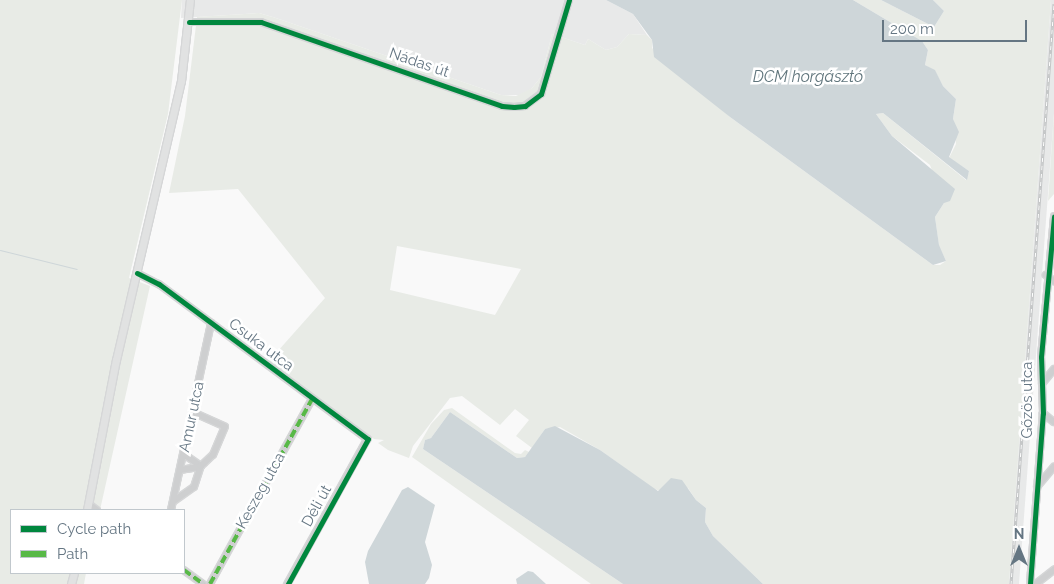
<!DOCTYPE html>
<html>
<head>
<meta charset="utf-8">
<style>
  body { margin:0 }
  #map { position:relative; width:1054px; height:584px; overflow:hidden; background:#f9f9f9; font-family:Raleway,sans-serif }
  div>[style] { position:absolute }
  .built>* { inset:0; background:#e8e9e9 }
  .green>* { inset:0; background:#e8ebe6 }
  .water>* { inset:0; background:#ced6d9 }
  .stream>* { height:1px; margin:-0.5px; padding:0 0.5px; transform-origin:0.5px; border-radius:0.5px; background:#ced6d9 }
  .roads { filter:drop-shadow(1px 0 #d5d6d7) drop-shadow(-1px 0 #d5d6d7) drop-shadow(0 1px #d5d6d7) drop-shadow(0 -1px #d5d6d7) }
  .minor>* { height:5.5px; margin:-2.75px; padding:0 2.75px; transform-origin:2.75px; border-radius:2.75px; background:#cecfd0 }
  .major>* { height:7px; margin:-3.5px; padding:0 3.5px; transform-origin:3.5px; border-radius:3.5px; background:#e1e2e2 }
  .rail>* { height:3px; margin-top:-1.5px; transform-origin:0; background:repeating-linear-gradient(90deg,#fff 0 4px,#c3c5c6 0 8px); box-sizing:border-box; border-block:1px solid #c3c5c6 }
  .quiet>* { height:4px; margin-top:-2px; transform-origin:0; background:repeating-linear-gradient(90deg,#58b947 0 8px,transparent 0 12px) }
  .cycleway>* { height:5px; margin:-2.5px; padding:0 2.5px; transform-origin:2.5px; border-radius:2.5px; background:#00873e }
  span { translate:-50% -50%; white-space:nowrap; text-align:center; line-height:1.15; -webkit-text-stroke:5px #fff; paint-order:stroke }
  .street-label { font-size:15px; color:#657683 }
  .water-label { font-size:16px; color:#60757c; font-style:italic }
  .legend { position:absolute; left:10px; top:509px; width:175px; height:65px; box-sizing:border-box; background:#fff; border:1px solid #c1c8cd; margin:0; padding:6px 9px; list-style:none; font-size:15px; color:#657683 }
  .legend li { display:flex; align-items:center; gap:10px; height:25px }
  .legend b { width:25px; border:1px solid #c1c8cd }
  .north { position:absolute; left:994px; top:524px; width:50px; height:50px; -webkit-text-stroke:4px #fff; paint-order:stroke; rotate:0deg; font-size:14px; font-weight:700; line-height:20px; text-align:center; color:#657683 }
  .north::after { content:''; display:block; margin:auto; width:18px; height:22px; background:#657683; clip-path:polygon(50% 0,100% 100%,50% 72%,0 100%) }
  .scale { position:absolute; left:882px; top:20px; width:145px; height:22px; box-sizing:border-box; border:2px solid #657683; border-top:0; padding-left:6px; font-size:15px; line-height:18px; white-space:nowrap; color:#657683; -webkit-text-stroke:4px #fff; paint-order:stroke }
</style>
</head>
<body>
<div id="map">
  <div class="built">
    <i style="clip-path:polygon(182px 0,606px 0,633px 14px,647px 35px,629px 34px,617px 47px,606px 50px,588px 39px,585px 45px,552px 34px,541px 77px,532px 88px,523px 95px,501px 95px,276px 18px,259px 13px,181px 18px)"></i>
    <i style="clip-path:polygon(1051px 0,1054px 0,1054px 113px,1019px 584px,1009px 584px)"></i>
  </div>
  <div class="green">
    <i style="clip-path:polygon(0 0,182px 0,168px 114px,129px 278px,150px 286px,100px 510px,11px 510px,11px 573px,86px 573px,84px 584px,0 584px)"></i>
    <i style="clip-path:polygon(evenodd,853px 0,881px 0,934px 27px,944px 11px,933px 0,1051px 0,1009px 584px,763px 584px,713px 536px,705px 522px,706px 508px,696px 500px,688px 488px,666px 484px,661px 491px,654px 489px,600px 450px,560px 427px,545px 429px,532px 448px,516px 436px,529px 420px,515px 409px,500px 425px,462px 396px,450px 398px,413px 446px,409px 458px,388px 450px,378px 443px,384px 440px,374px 439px,269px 361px,325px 298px,238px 189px,169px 193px,185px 116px,197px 17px,259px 13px,276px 18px,501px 95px,516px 96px,532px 88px,541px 77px,552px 34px,585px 45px,588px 39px,606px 50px,617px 47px,629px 34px,647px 35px,652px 40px,652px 48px,730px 117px,933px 265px,940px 265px,946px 261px,939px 246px,935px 217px,944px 203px,930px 165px,892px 136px,876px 114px,883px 113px,966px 180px,969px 171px,949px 158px,956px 144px,953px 119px,956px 99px,943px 86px,935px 71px,925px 65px,928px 50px,922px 41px,853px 0,397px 246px,521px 269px,495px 315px,390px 290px,397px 246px)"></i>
    <i style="clip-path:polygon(1054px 113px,1054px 194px,1048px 201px)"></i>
    <i style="clip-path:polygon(452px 408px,515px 453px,521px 454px,525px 450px,529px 452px,525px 457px,517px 458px,450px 412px,431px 438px,425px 440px,423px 449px,623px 584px,591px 584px,412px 457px,431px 424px,444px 410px)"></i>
  </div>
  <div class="water">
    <i style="clip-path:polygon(606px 0,853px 0,922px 41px,928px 50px,925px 65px,935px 70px,943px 86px,956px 99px,953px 119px,959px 132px,949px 157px,969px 171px,967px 180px,883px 113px,876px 114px,892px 136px,955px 189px,950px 201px,944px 203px,935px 217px,939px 245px,946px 261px,933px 265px,730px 117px,654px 57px,652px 40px,633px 14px)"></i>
    <i style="clip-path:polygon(881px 0,933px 0,944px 11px,934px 27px)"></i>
    <i style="clip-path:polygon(450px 412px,517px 458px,525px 457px,545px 429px,555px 426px,600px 450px,658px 491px,671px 478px,682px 480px,696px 500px,706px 508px,705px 522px,713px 536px,763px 584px,623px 584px,423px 449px,425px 440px,431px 438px)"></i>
    <i style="clip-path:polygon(408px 487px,435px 505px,425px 542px,432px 565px,429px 578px,425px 584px,369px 584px,365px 562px,368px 551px,402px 490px)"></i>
    <i style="clip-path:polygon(528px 571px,533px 572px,546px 584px,517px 584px,516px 579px)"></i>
  </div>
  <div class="stream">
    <i style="left:0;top:250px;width:79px;rotate:13.9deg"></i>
  </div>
  <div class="roads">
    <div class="minor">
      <i style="left:189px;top:22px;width:72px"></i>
      <i style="left:261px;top:22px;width:255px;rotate:19.2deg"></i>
      <i style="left:502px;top:106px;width:12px;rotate:5deg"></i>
      <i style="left:514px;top:107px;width:11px;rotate:-5deg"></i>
      <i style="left:525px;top:106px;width:20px;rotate:-37deg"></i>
      <i style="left:541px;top:94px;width:98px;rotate:-73.4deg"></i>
      <i style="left:137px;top:273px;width:25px;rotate:27deg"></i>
      <i style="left:159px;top:284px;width:260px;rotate:36.6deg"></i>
      <i style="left:368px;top:439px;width:166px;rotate:118.9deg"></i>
      <i style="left:1046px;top:275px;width:10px;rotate:37deg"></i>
      <i style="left:1042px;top:384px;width:19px;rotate:-51deg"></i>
      <i style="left:1043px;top:413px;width:14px;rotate:39deg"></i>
      <i style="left:184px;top:454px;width:21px;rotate:35deg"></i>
      <i style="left:180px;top:470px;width:19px;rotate:-9deg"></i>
      <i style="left:1037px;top:487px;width:26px;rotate:-50deg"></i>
      <i style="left:174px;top:501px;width:24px;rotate:-35deg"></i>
      <i style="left:194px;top:487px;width:22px;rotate:-72deg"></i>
      <i style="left:201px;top:466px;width:16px;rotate:-43deg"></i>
      <i style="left:213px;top:455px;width:30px;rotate:-67deg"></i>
      <i style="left:225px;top:427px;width:35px;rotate:-156deg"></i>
      <i style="left:89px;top:504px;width:10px;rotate:37deg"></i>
      <i style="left:171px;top:510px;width:191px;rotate:-77.9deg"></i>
      <i style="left:184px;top:570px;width:24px;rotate:36deg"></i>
      <i style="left:210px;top:584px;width:211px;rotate:-61.1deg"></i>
      <i style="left:1030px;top:584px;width:171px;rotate:-85.7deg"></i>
      <i style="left:1043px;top:413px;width:56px;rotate:-92deg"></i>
      <i style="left:1041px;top:357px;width:141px;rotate:-84.7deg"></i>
      <i style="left:1036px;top:584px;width:23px;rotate:-38deg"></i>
    </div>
    <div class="major">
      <i style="left:87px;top:510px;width:153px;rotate:-79.1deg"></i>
      <i style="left:116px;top:360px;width:286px;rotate:-76.9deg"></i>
      <i style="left:181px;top:81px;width:81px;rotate:-83.7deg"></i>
      <i style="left:71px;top:584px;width:11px;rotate:-75deg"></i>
    </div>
  </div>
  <div class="rail">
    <i style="left:1011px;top:584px;width:582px;rotate:-85.76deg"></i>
  </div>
  <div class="quiet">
    <i style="left:184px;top:570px;width:24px;rotate:36deg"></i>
    <i style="left:210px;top:584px;width:211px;rotate:-61.1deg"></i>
  </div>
  <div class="cycleway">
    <i style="left:189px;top:22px;width:72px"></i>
    <i style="left:261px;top:22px;width:255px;rotate:19.2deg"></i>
    <i style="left:502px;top:106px;width:12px;rotate:5deg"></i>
    <i style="left:514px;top:107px;width:11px;rotate:-5deg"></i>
    <i style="left:525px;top:106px;width:20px;rotate:-37deg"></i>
    <i style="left:541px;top:94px;width:98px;rotate:-73.4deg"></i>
    <i style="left:137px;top:273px;width:25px;rotate:27deg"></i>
    <i style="left:159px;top:284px;width:260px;rotate:36.6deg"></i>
    <i style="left:368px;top:439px;width:166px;rotate:118.9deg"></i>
    <i style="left:1030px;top:584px;width:171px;rotate:-85.7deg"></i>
    <i style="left:1043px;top:413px;width:56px;rotate:-92deg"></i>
    <i style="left:1041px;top:357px;width:141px;rotate:-84.7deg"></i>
  </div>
  <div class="street-label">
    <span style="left:419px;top:63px;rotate:19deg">Nádas út</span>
    <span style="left:261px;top:345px;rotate:37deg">Csuka utca</span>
    <span style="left:1028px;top:400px;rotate:-90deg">Gőzös utca</span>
    <span style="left:192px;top:417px;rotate:-78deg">Amur utca</span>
    <span style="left:261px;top:491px;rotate:-61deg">Keszeg utca</span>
    <span style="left:317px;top:506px;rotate:-61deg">Déli út</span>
  </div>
  <div class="water-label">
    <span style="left:808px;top:77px">DCM horgásztó</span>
  </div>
  <ul class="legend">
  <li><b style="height:6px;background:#00873e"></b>Cycle path</li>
  <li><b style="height:6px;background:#58b947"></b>Path</li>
  </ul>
  <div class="north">N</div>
  <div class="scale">200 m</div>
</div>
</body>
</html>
